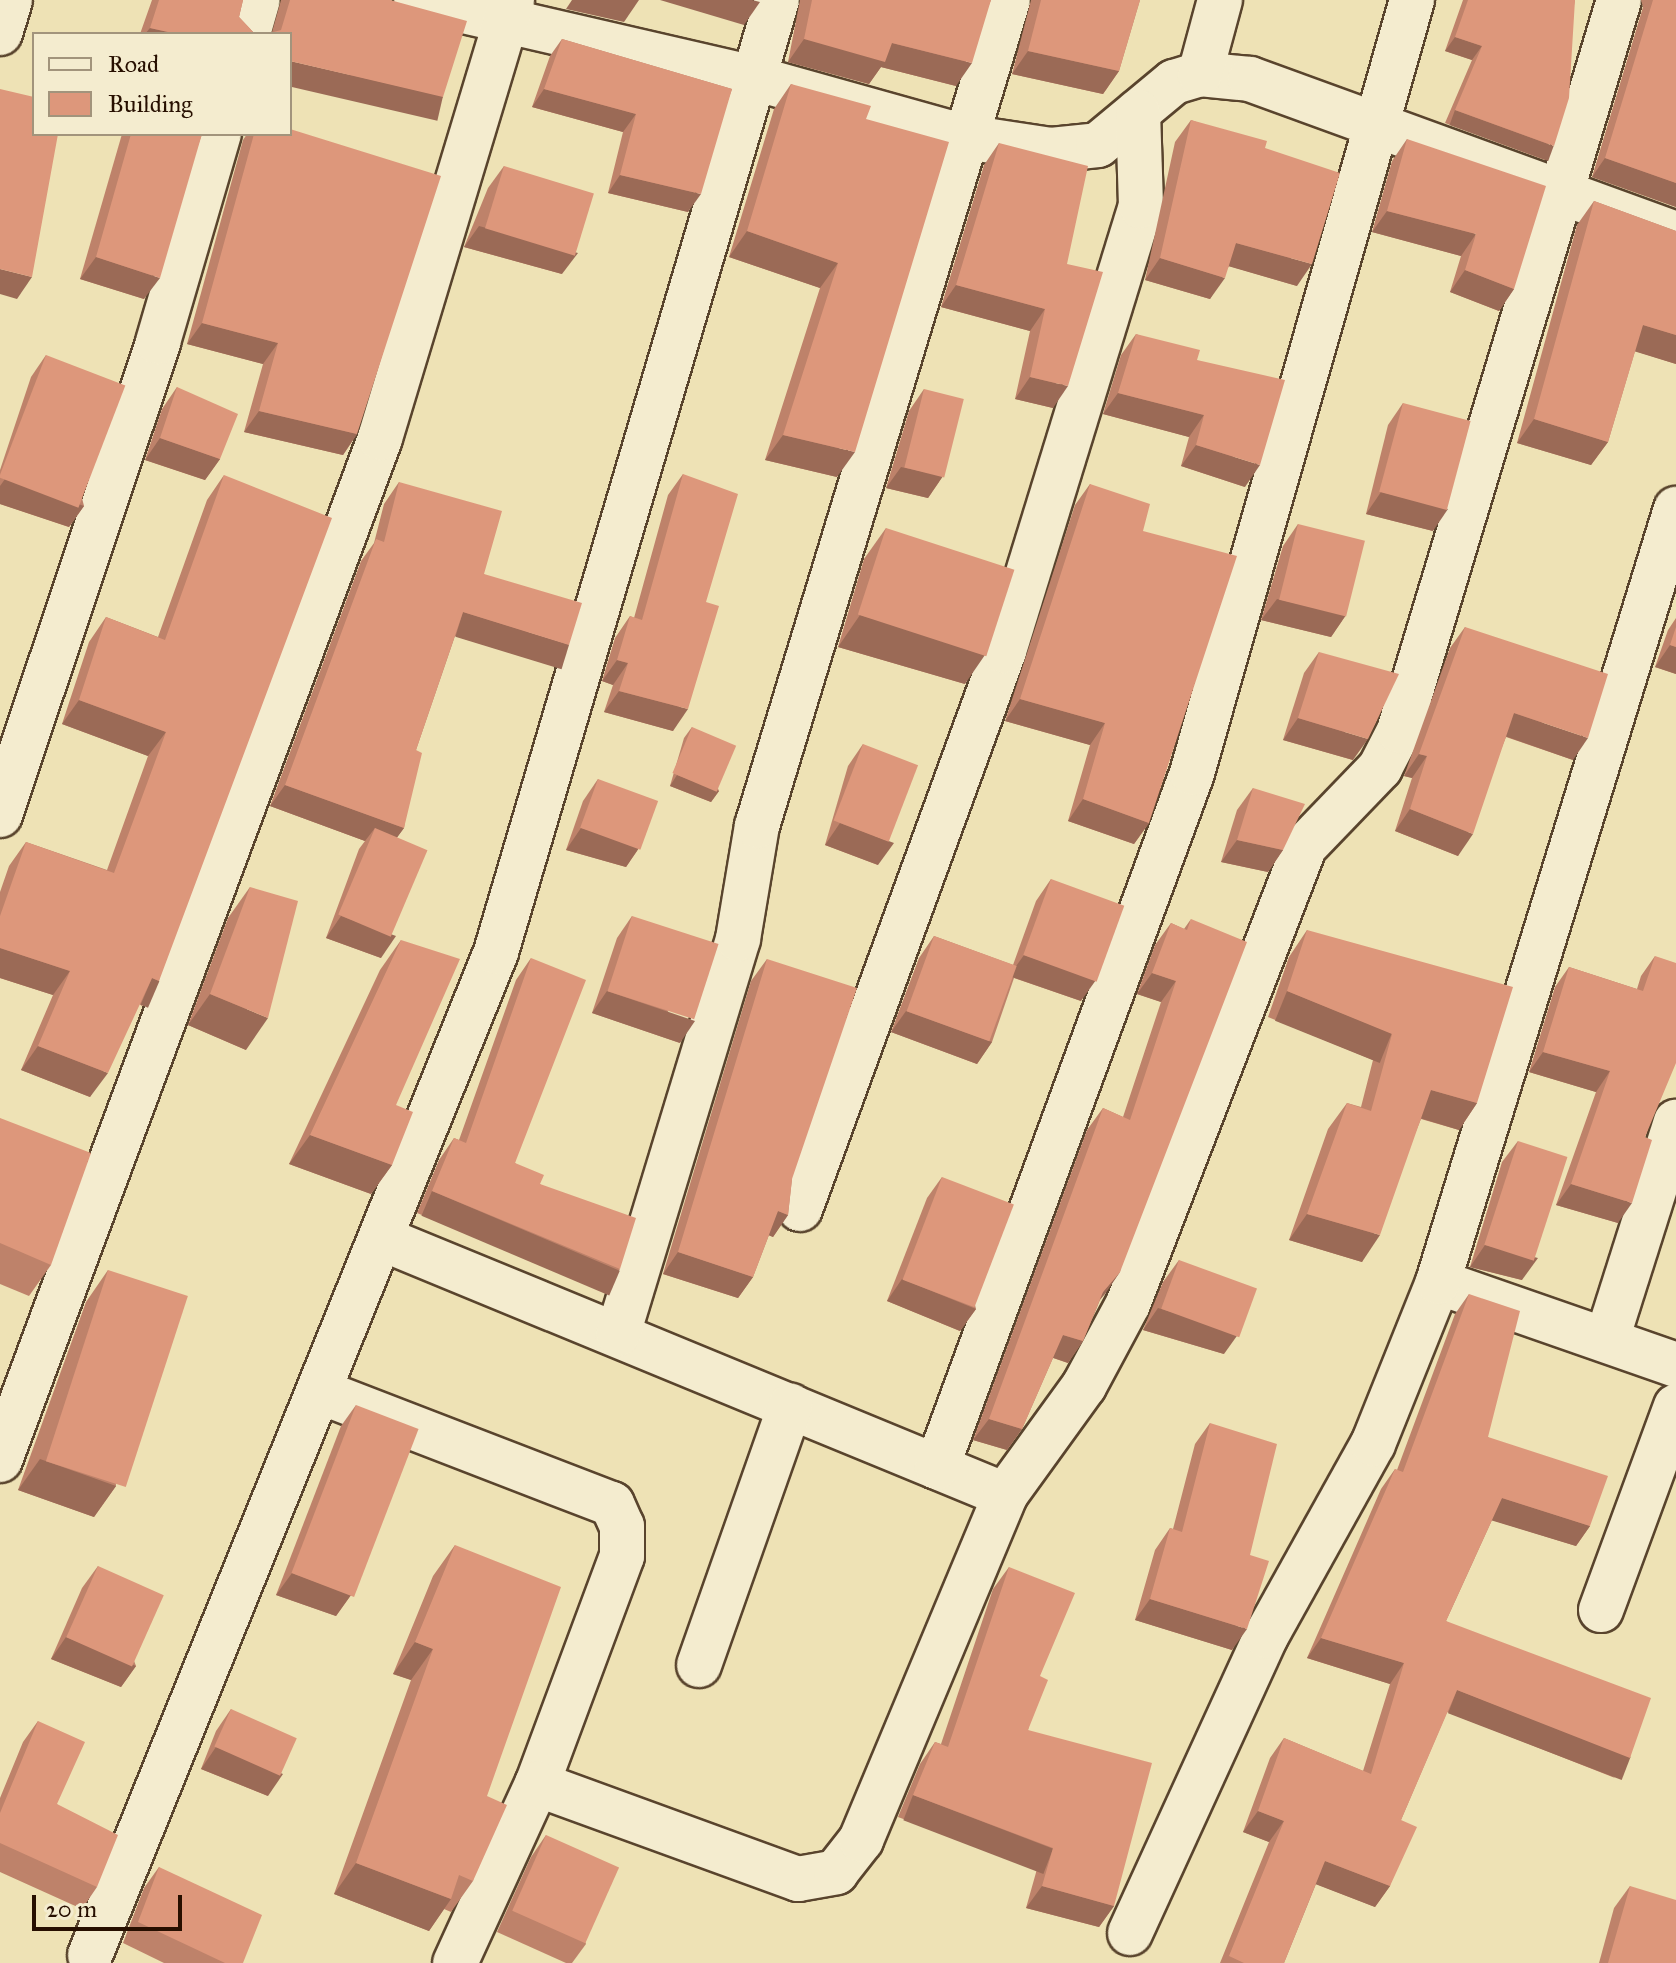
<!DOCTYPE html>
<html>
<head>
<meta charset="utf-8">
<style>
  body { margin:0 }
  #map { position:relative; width:1676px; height:1963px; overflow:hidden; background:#eee2b5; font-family:"IM FELL Great Primer",serif }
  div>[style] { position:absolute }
  .roads { filter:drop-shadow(2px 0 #59442d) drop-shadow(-2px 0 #59442d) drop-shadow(0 2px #59442d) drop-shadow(0 -2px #59442d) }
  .minor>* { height:44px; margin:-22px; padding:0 22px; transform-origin:22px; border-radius:22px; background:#f4eccf }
  .wall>* { inset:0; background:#be826a }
  .shaded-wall>* { inset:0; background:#9b6a56; transform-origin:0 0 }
  .building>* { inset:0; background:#dd977b; transform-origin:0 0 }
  span { translate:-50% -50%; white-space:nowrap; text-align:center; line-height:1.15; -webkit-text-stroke:6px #f4eccf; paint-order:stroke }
  .legend { position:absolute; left:32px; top:32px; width:260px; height:104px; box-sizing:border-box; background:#f4eccf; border:2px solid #a2947c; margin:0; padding:10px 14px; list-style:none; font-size:24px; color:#270f00 }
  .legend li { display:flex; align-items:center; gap:16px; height:40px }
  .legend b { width:40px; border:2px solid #a2947c }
  .scale { position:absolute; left:32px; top:1895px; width:150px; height:36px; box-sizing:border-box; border:4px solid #270f00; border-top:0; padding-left:10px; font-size:24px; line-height:28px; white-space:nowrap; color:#270f00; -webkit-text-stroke:6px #f4eccf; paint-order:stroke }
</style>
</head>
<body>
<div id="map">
  <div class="roads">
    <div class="minor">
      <i style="left:416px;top:0;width:347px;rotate:13deg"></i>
      <i style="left:754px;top:78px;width:219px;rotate:15.6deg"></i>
      <i style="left:965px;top:137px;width:87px;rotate:8.6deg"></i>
      <i style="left:1051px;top:150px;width:47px;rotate:-6.1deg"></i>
      <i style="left:1098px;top:145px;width:99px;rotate:-39.7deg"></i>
      <i style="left:1174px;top:82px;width:27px;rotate:-17deg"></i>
      <i style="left:1200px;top:74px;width:50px;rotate:5.7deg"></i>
      <i style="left:1250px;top:79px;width:453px;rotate:20deg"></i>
      <i style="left:0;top:33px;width:34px;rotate:-73deg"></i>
      <i style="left:248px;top:34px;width:35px;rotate:-74deg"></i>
      <i style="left:1200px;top:74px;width:77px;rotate:-74.9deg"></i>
      <i style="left:0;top:815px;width:499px;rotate:-71.5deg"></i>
      <i style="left:158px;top:342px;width:217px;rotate:-73.7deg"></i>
      <i style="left:800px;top:1209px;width:594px;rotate:-69.92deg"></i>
      <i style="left:1004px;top:651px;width:466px;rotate:-72.9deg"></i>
      <i style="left:1141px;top:206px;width:94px;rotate:-91.8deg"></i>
      <i style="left:383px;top:1239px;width:673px;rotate:22.37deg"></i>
      <i style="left:1438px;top:1282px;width:252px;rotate:19.2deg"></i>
      <i style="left:618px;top:1334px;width:413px;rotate:-73.1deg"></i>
      <i style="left:738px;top:939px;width:115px;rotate:-80.5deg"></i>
      <i style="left:757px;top:826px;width:863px;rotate:-73.1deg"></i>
      <i style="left:1607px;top:1339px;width:228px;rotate:-72.4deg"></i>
      <i style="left:321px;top:1392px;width:312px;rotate:21.1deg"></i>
      <i style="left:612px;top:1504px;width:24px;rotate:66deg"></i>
      <i style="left:622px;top:1526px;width:30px;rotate:90deg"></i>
      <i style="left:622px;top:1556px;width:243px;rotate:110.4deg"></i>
      <i style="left:537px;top:1784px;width:197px;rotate:114.6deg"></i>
      <i style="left:0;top:1460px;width:1090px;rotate:-69.6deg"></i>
      <i style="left:380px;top:438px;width:457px;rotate:-73.2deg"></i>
      <i style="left:937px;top:1467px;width:739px;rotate:-69.82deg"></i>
      <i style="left:1192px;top:773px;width:804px;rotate:-74.11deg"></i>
      <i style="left:1601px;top:1610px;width:217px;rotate:-69.8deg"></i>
      <i style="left:699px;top:1665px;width:275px;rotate:-70.6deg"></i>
      <i style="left:537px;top:1784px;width:278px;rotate:20deg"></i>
      <i style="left:798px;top:1879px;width:39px;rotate:-10deg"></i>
      <i style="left:836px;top:1872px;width:41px;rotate:-52deg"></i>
      <i style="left:861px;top:1840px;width:374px;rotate:-67.3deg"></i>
      <i style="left:1005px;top:1495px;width:135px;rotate:-54.1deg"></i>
      <i style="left:1084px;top:1386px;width:93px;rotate:-61.8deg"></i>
      <i style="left:1128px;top:1304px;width:490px;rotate:-68.9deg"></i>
      <i style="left:1304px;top:847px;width:110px;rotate:-46.1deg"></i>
      <i style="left:1380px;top:768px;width:42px;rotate:-62.8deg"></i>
      <i style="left:1399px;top:731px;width:763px;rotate:-73.25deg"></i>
      <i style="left:1130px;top:1933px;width:327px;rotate:-65.4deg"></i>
      <i style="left:1266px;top:1636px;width:220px;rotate:-60.9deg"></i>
      <i style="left:1373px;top:1444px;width:175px;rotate:-68.1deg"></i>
      <i style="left:1438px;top:1282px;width:809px;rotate:-72.89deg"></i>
      <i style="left:90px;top:1955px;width:1082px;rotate:-67.96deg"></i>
      <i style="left:496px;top:952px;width:993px;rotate:-73.56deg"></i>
    </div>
  </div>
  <div class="wall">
    <i style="clip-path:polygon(152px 0,243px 0,239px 17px,255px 34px,140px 34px)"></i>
    <i style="clip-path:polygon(281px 0,390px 0,443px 97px,428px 118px,272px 32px)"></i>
    <i style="clip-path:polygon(800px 0,991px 0,956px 86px,881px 67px,869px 84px,788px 62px)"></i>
    <i style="clip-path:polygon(1031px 0,1140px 0,1119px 71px,1103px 94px,1012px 74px)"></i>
    <i style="clip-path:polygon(1463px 0,1575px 0,1545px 160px,1445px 123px,1472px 60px,1445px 51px)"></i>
    <i style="clip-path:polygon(1641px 0,1676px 0,1676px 207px,1592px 177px,1643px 7px)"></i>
    <i style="clip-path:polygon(562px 39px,732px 89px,688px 212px,608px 193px,623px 132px,532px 107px,550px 56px)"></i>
    <i style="clip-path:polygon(791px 84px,866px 119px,837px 477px,765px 460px,820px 288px,729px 257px,774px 109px)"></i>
    <i style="clip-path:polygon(1191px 120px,1265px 148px,1297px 286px,1229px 266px,1210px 299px,1145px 280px,1175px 142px)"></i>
    <i style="clip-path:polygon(122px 134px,202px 134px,144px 299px,80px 279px)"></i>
    <i style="clip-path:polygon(247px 134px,290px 134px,357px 434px,343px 455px,244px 432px,263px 364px,187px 344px,243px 140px)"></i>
    <i style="clip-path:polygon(1407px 139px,1514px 289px,1499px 311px,1450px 292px,1461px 256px,1372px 232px,1392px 161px)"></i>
    <i style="clip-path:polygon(999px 143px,1067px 264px,1053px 408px,1015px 399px,1030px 331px,941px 307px,984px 165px)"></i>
    <i style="clip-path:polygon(504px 166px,562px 274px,464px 247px,488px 188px)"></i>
    <i style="clip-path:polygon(1594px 201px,1676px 231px,1676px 364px,1635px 351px,1608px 442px,1591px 465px,1517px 443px,1577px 225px)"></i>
    <i style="clip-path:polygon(1136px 334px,1197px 360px,1245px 487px,1181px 466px,1189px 437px,1103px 414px,1121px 355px)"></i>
    <i style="clip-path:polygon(46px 355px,84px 506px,69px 527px,0 504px,0 470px,31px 377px)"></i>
    <i style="clip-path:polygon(177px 387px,220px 459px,205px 480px,145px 460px,162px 409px)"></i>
    <i style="clip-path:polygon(924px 389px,943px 476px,928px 498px,886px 488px,909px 411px)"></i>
    <i style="clip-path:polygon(1403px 403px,1433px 531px,1366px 514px,1388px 425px)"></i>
    <i style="clip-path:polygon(683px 474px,706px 602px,673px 731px,604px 712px,613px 685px,602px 681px,615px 638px,630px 616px,634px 618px,668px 495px)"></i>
    <i style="clip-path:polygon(224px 475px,159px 981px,142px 1006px,139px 1004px,90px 1097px,21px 1070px,53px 995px,0 978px,0 892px,9px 866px,26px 842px,107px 870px,148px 756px,62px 724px,89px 642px,106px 617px,158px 637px,207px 500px)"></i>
    <i style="clip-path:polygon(399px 482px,484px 574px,554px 666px,455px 636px,416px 750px,404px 828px,397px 837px,381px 958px,326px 938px,359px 849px,365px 841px,270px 806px,361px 561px,374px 543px,384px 504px)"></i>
    <i style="clip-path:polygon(1090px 484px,1143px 531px,1149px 823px,1134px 844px,1068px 821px,1090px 745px,1005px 721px,1075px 505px)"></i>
    <i style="clip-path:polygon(1298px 524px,1346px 615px,1331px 637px,1261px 620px,1283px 546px)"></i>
    <i style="clip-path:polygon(886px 528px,965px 684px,838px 647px,864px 559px)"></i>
    <i style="clip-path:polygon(1676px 618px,1676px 674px,1655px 667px,1668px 630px)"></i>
    <i style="clip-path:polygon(1465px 627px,1573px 760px,1506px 737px,1458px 856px,1395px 831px,1412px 778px,1404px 776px,1450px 648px)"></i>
    <i style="clip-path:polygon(1319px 652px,1353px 760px,1283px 740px,1304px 673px)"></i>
    <i style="clip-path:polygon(692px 727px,719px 791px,711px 802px,670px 786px,684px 738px)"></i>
    <i style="clip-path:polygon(863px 744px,878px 865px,825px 845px,848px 766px)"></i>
    <i style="clip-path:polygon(598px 779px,641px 845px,626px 867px,566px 850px,583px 801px)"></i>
    <i style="clip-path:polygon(1253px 788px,1283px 850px,1268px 872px,1221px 862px,1237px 810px)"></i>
    <i style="clip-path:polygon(1051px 879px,1081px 1001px,1014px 978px,992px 1042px,977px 1064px,891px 1032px,919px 958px,934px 936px,1013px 965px,1036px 901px)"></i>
    <i style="clip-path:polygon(250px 887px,246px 1050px,188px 1025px,228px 918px)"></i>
    <i style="clip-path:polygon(632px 916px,680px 1043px,592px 1013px,617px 938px)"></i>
    <i style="clip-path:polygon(1191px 919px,1120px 1272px,1100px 1300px,1083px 1341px,1068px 1363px,1053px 1358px,1022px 1429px,1007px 1450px,973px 1440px,1087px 1130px,1103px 1108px,1123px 1117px,1161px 1002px,1137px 994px,1155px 945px,1171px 923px,1184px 929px)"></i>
    <i style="clip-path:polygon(1307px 930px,1477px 1103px,1459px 1130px,1421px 1119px,1362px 1262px,1289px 1240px,1328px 1129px,1347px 1103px,1361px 1107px,1373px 1060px,1268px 1017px,1289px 957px)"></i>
    <i style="clip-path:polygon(401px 940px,396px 1105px,392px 1165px,371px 1194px,289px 1164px,380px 970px)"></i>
    <i style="clip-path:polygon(1655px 956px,1645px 1137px,1618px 1223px,1556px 1205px,1596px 1092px,1529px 1072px,1555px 987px,1569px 967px,1637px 989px,1641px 976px)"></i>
    <i style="clip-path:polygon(531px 958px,515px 1163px,540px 1184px,620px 1269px,605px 1290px,417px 1213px,439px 1160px,454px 1138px,459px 1140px,516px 980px)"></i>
    <i style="clip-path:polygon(767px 959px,792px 1179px,788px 1215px,773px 1237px,769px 1235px,753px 1277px,738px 1298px,663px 1274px,751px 981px)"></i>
    <i style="clip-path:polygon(0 1118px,51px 1265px,29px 1296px,0 1284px)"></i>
    <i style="clip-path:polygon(1518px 1141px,1522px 1280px,1470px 1267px,1502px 1162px)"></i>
    <i style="clip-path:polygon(942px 1177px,976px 1309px,960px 1331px,887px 1301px,927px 1198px)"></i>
    <i style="clip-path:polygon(1179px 1260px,1224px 1354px,1143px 1330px,1163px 1282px)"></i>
    <i style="clip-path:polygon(108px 1270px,116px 1486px,94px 1517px,18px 1490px,86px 1302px)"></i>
    <i style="clip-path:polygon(1469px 1294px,1488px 1437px,1590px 1526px,1576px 1546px,1492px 1520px,1446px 1621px,1615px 1778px,1447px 1712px,1401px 1820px,1390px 1886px,1375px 1907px,1316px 1884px,1284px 1963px,1220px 1963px,1269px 1842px,1243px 1832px,1270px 1758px,1284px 1738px,1363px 1771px,1390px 1684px,1307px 1658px,1381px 1489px,1395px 1469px,1397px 1470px,1455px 1314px)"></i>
    <i style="clip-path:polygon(356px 1405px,351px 1595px,336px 1616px,276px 1595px,341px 1426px)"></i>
    <i style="clip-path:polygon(1210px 1423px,1250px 1555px,1232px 1650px,1135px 1620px,1155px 1550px,1170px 1528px,1173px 1529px,1195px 1444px)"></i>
    <i style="clip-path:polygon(455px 1545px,487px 1796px,473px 1881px,451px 1912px,444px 1909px,429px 1931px,334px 1894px,411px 1680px,393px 1674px,433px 1576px)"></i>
    <i style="clip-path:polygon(98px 1566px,136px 1666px,121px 1687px,51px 1659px,82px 1588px)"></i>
    <i style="clip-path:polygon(1009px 1567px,1040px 1676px,1028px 1730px,1114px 1906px,1099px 1927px,1026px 1908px,1037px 1869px,898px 1817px,920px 1764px,935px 1742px,941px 1744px,993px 1589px)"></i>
    <i style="clip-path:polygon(231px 1709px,268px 1796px,201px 1769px,216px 1731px)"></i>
    <i style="clip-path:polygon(38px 1721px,57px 1804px,97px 1887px,82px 1909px,0 1872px,0 1798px,23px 1742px)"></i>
    <i style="clip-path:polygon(546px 1835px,586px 1944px,572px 1963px,566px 1963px,497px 1932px,531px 1857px)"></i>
    <i style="clip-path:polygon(159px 1867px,243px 1963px,164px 1963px,123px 1943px,144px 1888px)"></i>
    <i style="clip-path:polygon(1630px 1886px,1676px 1963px,1599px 1963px,1614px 1908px)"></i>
  </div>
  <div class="shaded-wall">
    <i style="clip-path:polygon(572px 0,639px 0,624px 22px,566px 9px)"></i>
    <i style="clip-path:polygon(660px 0,752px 0,760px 2px,744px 25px)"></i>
    <i style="clip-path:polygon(150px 28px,177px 34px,145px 34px)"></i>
    <i style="clip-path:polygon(1455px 37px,1482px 46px,1472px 60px,1445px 51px)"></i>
    <i style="clip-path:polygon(804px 39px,892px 43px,972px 63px,956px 86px,881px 67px,869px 84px,788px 62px)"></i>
    <i style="clip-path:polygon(1028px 51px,1119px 71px,1103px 94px,1012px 74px)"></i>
    <i style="left:290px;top:61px;width:157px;height:25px;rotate:13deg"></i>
    <i style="clip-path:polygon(544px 89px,636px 114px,623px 132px,532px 107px)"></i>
    <i style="left:1455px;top:110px;width:105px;height:16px;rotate:20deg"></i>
    <i style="clip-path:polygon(1605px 158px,1676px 183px,1676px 207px,1592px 177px)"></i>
    <i style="clip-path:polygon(620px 175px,701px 194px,688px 212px,608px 193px)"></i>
    <i style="clip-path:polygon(1387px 211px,1476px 234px,1461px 256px,1372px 232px)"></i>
    <i style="clip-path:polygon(479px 226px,578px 253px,562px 274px,464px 247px)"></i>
    <i style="clip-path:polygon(747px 231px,838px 263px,820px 288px,729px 257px)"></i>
    <i style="clip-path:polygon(1236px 243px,1312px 264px,1297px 286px,1221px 264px)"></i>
    <i style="clip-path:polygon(96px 257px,160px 278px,144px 299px,80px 279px)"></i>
    <i style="clip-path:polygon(1160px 258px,1225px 278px,1210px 299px,1145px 280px)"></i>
    <i style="clip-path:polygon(0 269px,32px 277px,17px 299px,0 294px)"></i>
    <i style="clip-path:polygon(1465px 270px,1514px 289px,1499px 311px,1450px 292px)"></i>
    <i style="clip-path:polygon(956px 285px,1045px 309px,1030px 331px,941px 307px)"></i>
    <i style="clip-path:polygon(202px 323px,278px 343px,263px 364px,187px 344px)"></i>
    <i style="clip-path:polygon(1643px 325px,1676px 335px,1676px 364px,1627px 349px)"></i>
    <i style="clip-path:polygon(1030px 377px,1068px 386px,1053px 408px,1015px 399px)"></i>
    <i style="clip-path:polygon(1118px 393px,1204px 415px,1189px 437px,1103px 414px)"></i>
    <i style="clip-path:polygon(259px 411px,357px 434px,343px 455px,244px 432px)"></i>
    <i style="clip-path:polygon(1534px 419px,1608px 442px,1591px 465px,1517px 443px)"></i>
    <i style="clip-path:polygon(783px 435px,855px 452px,837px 477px,765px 460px)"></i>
    <i style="clip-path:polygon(160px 438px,220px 459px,205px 480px,145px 460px)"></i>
    <i style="clip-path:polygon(1196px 445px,1260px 465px,1245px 487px,1181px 466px)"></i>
    <i style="clip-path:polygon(901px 467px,943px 476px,928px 498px,886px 488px)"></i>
    <i style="clip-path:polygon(5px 479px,84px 506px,69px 527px,0 504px,0 486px)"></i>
    <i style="clip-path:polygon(1381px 492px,1448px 509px,1433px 531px,1366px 514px)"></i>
    <i style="clip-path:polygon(1277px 599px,1346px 615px,1331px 637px,1261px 620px)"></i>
    <i style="left:463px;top:612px;width:111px;height:26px;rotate:17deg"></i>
    <i style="clip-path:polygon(860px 615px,987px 652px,965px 684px,838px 647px)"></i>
    <i style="clip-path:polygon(1670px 645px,1676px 647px,1676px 674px,1655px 667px)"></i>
    <i style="clip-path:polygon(617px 660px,628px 663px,613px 685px,602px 681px)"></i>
    <i style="clip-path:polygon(619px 691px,688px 709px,673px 731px,604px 712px)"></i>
    <i style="clip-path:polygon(1020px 699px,1105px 723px,1090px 745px,1005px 721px)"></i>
    <i style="clip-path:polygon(79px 700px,166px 732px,148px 756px,62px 724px)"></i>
    <i style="clip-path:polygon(1514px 713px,1588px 738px,1573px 760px,1499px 734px)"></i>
    <i style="clip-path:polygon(1298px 718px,1368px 739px,1353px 760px,1283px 740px)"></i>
    <i style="clip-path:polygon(1419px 754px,1427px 756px,1412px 778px,1404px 776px)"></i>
    <i style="clip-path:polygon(677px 775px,719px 791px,711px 802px,670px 786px)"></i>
    <i style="clip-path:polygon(285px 785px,404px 828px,388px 850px,375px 828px,365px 841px,270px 806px)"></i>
    <i style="clip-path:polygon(1083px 799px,1149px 823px,1134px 844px,1068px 821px)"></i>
    <i style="clip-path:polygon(1410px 809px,1473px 834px,1458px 856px,1395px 831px)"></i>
    <i style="clip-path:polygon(840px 823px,894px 843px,878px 865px,825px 845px)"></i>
    <i style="clip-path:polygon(581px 828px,641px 845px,626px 867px,566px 850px)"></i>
    <i style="clip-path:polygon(1237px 840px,1283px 850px,1268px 872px,1221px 862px)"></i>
    <i style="clip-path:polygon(341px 916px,396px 936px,381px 958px,326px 938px)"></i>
    <i style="clip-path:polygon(0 948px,70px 971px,53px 995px,0 978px)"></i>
    <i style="clip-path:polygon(1024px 955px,1096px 980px,1081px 1001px,1009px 976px)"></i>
    <i style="clip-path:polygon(1152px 973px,1176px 981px,1161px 1002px,1137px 994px)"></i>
    <i style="left:152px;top:978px;width:8px;height:29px;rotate:23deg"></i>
    <i style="clip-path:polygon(607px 991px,695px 1021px,680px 1043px,592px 1013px)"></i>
    <i style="left:1287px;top:991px;width:113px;height:32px;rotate:22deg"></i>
    <i style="clip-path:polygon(210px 994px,268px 1018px,246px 1050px,188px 1025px)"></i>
    <i style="clip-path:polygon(906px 1011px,992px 1042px,977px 1064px,891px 1032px)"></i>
    <i style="clip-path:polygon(38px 1046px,108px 1073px,90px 1097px,21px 1070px)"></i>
    <i style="clip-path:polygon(1543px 1052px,1610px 1071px,1596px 1092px,1529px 1072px)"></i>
    <i style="clip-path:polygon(1431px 1090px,1477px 1103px,1459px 1130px,1413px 1116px)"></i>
    <i style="clip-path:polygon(310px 1135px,392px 1165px,371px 1194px,289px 1164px)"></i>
    <i style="clip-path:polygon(1571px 1184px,1632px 1203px,1618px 1223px,1556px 1205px)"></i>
    <i style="left:432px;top:1191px;width:204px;height:27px;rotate:23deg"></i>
    <i style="clip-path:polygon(778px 1211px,788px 1215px,773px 1237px,763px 1233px)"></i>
    <i style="clip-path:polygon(1307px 1214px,1380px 1235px,1362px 1262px,1289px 1240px)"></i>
    <i style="clip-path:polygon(1485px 1245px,1538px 1258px,1522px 1280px,1470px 1267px)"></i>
    <i style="clip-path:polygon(678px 1252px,753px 1277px,738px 1298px,663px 1274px)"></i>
    <i style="clip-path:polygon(1120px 1272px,1105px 1294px,1088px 1313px,1103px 1292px)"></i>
    <i style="clip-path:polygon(902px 1279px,976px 1309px,960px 1331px,887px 1301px)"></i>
    <i style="clip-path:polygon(1158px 1308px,1239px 1333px,1224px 1354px,1143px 1330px)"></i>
    <i style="clip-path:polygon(1063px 1335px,1083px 1341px,1068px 1363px,1048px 1356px)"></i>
    <i style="clip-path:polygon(989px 1419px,1022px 1429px,1007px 1450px,973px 1440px)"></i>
    <i style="clip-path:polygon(40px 1459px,116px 1486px,94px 1517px,18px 1490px)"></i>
    <i style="clip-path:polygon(1502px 1498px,1590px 1526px,1576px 1546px,1487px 1519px)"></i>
    <i style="clip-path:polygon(292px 1573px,351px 1595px,336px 1616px,276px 1595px)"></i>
    <i style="clip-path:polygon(1150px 1599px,1247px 1629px,1232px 1650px,1135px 1620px)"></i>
    <i style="clip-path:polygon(66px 1637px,136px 1666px,121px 1687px,51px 1659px)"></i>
    <i style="clip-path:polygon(1321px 1638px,1404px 1663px,1390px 1684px,1307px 1658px)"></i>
    <i style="clip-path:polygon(415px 1642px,433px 1649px,411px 1680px,393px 1674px)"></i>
    <i style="left:1457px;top:1690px;width:186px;height:25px;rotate:21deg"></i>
    <i style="clip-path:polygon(216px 1747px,283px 1774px,268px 1796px,201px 1769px)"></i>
    <i style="left:913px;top:1795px;width:150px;height:27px;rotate:21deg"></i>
    <i style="clip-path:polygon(1258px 1811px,1284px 1821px,1269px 1842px,1243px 1832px)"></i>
    <i style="clip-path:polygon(1325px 1861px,1390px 1886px,1375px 1907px,1310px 1882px)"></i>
    <i style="clip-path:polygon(356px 1863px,451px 1899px,429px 1931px,334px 1894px)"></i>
    <i style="clip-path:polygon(1042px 1886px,1114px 1906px,1099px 1927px,1026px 1908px)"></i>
  </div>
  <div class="building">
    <i style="clip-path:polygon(159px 0,243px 0,239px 17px,255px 34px,177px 34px,150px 28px)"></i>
    <i style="clip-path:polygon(290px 0,390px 0,467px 21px,443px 97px,290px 61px,290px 34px,266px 34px,281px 30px)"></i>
    <i style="clip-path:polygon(812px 0,991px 0,972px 63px,892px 43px,885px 62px,804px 39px)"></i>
    <i style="clip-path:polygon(1041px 0,1140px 0,1119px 71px,1028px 51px)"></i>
    <i style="clip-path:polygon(1468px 0,1575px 0,1569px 98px,1554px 146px,1455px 110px,1482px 46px,1455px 37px)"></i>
    <i style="clip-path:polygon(1653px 0,1676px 0,1676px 183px,1605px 158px)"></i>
    <i style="clip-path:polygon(562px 39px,732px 89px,701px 194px,620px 175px,636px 114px,544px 89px)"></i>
    <i style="clip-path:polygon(791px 84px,871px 106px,866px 119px,949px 142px,855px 452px,783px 435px,838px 263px,747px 231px)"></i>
    <i style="clip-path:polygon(0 89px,34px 97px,34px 134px,58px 134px,32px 277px,0 269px)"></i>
    <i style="clip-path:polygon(1191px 120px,1267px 141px,1265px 148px,1340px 173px,1312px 264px,1236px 243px,1225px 278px,1160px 258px)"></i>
    <i style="clip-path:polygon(290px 129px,441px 176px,357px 434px,259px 411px,278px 343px,202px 323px,254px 134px,290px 134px)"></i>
    <i style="clip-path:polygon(131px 134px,202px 134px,160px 278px,96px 257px)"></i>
    <i style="clip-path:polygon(1407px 139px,1546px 186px,1514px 289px,1465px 270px,1476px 234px,1387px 211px)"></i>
    <i style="clip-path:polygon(999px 143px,1088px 166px,1067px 264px,1103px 272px,1068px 386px,1030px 377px,1045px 309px,956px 285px)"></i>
    <i style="left:504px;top:166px;width:94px;height:65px;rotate:17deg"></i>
    <i style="clip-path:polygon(1594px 201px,1676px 231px,1676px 335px,1643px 325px,1608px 442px,1534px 419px)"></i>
    <i style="clip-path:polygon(1136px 334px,1200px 350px,1197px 360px,1285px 380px,1260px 465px,1196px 445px,1204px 415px,1118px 393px)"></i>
    <i style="left:46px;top:355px;width:85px;height:131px;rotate:21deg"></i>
    <i style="clip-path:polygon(177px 387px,238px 414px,220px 459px,160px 438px)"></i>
    <i style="left:924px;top:389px;width:41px;height:81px;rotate:14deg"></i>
    <i style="left:1403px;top:403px;width:70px;height:92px;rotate:15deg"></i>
    <i style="clip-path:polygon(683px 474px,738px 494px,706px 602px,719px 606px,688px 709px,619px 691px,628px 663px,617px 660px,630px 616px,642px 620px)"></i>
    <i style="clip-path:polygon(224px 475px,332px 518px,159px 981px,152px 978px,108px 1073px,38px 1046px,70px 971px,0 948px,0 916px,26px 842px,114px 873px,166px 732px,79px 700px,106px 617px,165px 640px)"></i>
    <i style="clip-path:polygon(399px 482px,502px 511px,484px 574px,582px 603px,569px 645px,463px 612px,416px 750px,422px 753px,404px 828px,285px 785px,376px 539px,384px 542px)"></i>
    <i style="clip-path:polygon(1090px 484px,1150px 504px,1143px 531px,1237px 556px,1149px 823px,1083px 799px,1105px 723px,1020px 699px)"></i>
    <i style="left:1298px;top:524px;width:69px;height:78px;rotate:14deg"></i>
    <i style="left:886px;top:528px;width:135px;height:91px;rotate:18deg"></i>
    <i style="clip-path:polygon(1465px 627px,1608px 674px,1588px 738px,1514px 713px,1473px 834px,1410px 809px,1427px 756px,1419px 754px)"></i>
    <i style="clip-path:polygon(1676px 627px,1676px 647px,1670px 645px)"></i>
    <i style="clip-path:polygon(1319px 652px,1399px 674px,1368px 739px,1298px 718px)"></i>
    <i style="left:692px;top:727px;width:48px;height:50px;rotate:23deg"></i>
    <i style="left:863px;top:744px;width:59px;height:82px;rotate:21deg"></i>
    <i style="left:598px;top:779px;width:64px;height:52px;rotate:20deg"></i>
    <i style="clip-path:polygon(1253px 788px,1305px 804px,1283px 850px,1237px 840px)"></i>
    <i style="left:375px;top:828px;width:57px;height:94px;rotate:23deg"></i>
    <i style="left:1051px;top:879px;width:78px;height:81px;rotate:20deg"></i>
    <i style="clip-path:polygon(250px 887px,298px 901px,268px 1018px,210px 994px)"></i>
    <i style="left:632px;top:916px;width:91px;height:79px;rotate:18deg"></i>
    <i style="clip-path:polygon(1191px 919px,1247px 942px,1120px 1272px,1103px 1292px,1083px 1341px,1063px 1335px,1022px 1429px,989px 1419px,1103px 1108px,1130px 1120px,1176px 981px,1152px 973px,1171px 923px,1187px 930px)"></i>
    <i style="clip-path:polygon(1307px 930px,1513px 987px,1477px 1103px,1431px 1090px,1380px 1235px,1307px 1214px,1347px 1103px,1371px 1111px,1392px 1034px,1287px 991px)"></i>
    <i style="left:934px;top:936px;width:88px;height:80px;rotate:20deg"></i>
    <i style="clip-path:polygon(401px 940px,460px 959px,396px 1105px,413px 1112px,392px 1165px,310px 1135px)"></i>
    <i style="clip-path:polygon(1655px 956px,1676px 963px,1676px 1063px,1645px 1137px,1652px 1140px,1632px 1203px,1571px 1184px,1610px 1071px,1543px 1052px,1569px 967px,1643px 991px)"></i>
    <i style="clip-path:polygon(531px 958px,586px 980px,515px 1163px,544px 1175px,540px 1184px,636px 1218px,620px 1269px,432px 1191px,454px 1138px,466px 1143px)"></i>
    <i style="clip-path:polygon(767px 959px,857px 988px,792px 1179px,788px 1215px,778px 1211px,753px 1277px,678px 1252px)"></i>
    <i style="clip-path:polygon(0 1118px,91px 1153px,51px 1265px,0 1243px)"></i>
    <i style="left:1518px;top:1141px;width:52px;height:109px;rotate:18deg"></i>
    <i style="left:942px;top:1177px;width:77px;height:110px;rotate:21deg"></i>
    <i style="left:1179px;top:1260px;width:83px;height:52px;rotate:20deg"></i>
    <i style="left:108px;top:1270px;width:84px;height:201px;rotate:18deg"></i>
    <i style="clip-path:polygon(1469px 1294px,1520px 1311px,1488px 1437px,1608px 1476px,1590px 1526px,1502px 1498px,1446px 1621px,1651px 1698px,1630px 1758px,1457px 1690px,1401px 1820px,1417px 1827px,1390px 1886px,1325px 1861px,1284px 1963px,1244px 1963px,1229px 1956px,1284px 1821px,1258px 1811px,1284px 1738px,1371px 1774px,1404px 1663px,1321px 1638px,1395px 1469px,1403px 1472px)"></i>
    <i style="left:356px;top:1405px;width:67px;height:180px;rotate:21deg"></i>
    <i style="clip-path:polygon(1210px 1423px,1277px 1444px,1250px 1555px,1269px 1561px,1247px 1629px,1150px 1599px,1170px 1528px,1182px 1532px)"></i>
    <i style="clip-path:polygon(455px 1545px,561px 1587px,487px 1796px,507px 1805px,473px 1881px,459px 1875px,451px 1899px,356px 1863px,433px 1649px,415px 1642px)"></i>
    <i style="left:98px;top:1566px;width:72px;height:78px;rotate:24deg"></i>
    <i style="clip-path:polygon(1009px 1567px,1075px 1593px,1040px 1676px,1048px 1680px,1028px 1730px,1152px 1763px,1114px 1906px,1042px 1886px,1053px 1848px,913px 1795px,935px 1742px,948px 1747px)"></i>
    <i style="left:231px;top:1709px;width:72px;height:41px;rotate:24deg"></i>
    <i style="clip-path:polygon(38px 1721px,85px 1742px,57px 1804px,118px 1835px,97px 1887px,0 1843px,0 1813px)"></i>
    <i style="left:546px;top:1835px;width:80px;height:83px;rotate:24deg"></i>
    <i style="clip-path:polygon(159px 1867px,262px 1915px,243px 1963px,225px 1963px,138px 1922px)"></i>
    <i style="clip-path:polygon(1630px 1886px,1676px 1900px,1676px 1963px,1608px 1963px)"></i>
  </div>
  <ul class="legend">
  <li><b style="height:10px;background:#f4eccf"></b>Road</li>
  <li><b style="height:22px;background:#dd977b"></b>Building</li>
  </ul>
  <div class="scale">20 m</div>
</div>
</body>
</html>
